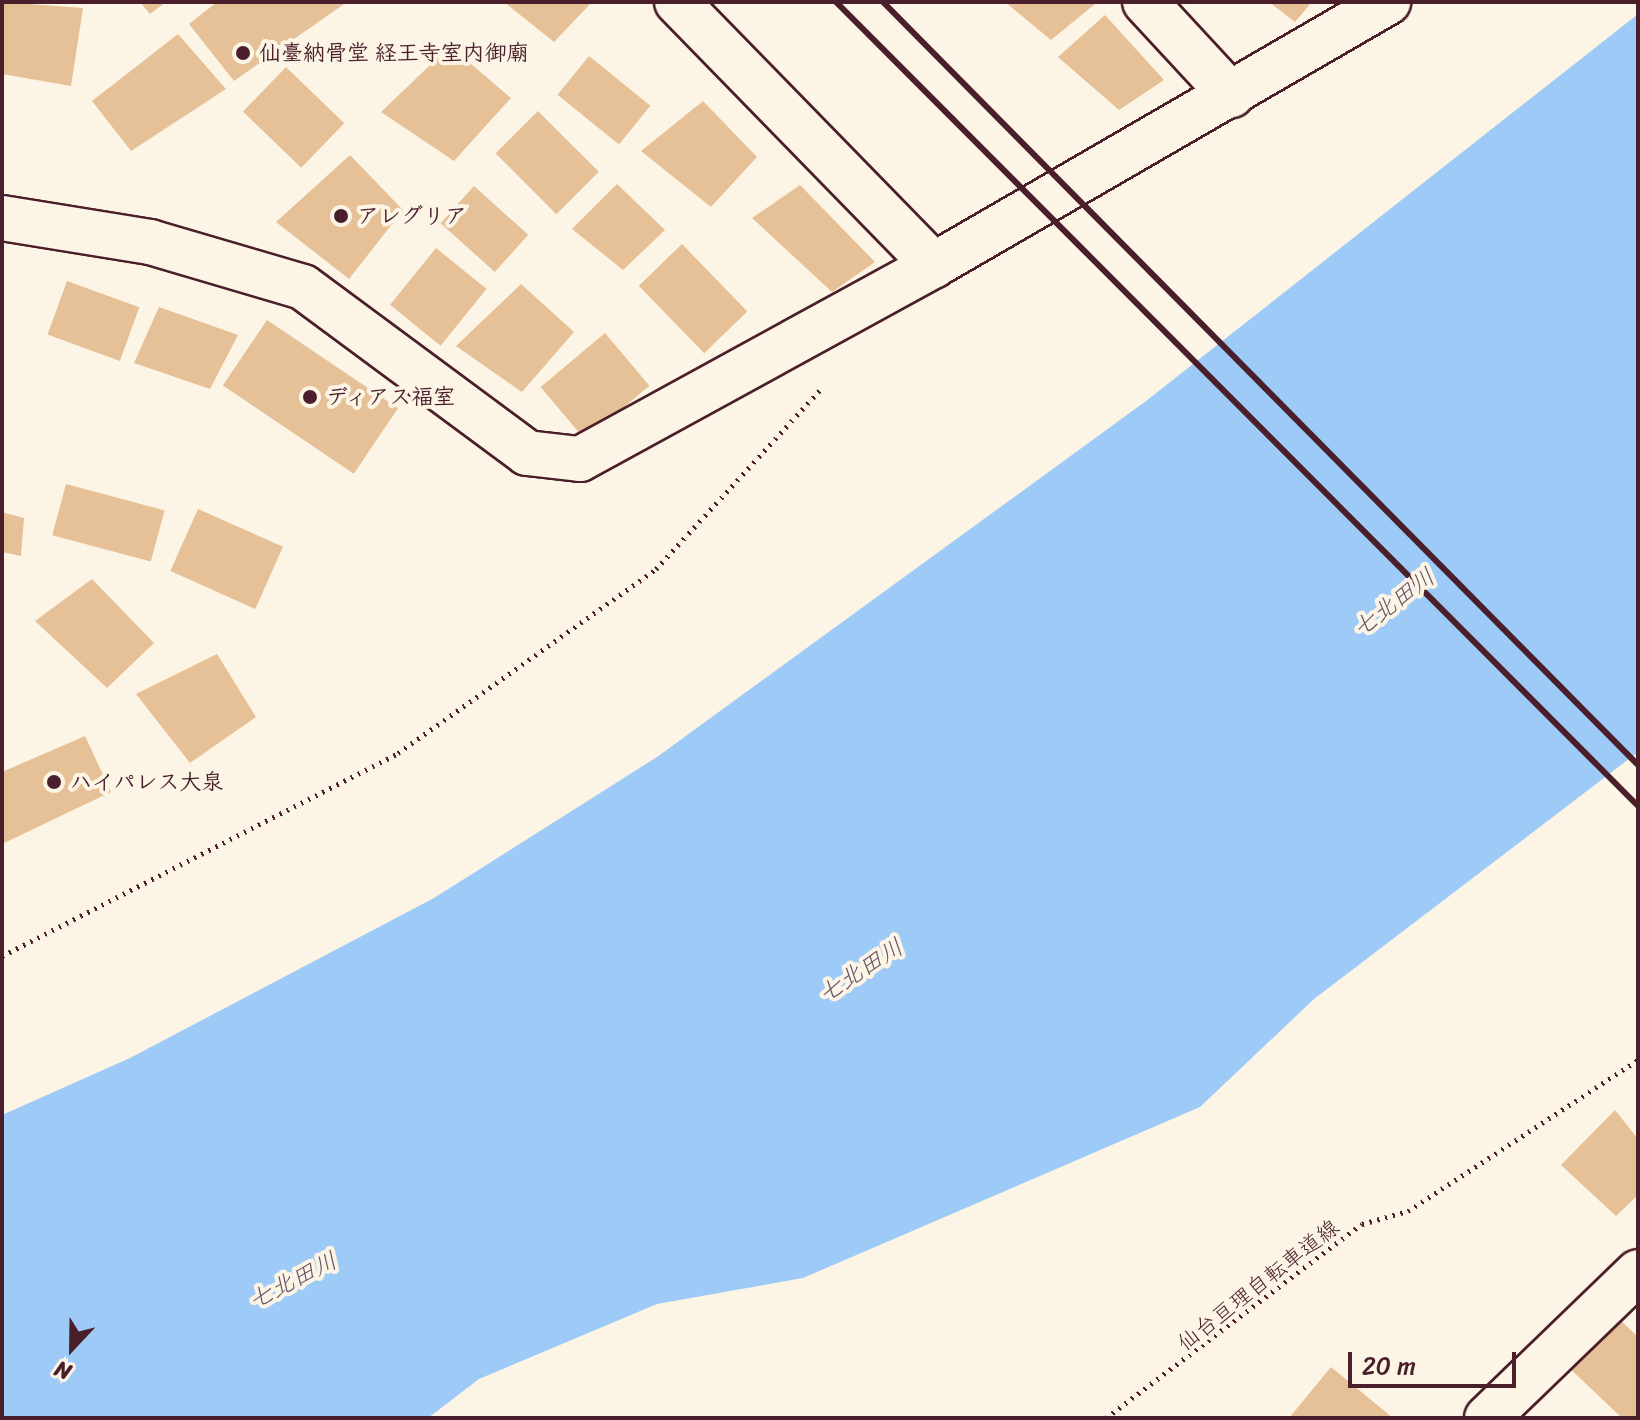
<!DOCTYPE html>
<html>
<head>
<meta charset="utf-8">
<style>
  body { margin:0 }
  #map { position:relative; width:1640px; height:1420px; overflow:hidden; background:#fcf5e5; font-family:Sriracha,"Klee One",sans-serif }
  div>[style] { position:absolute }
  .water>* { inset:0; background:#9ecaf8 }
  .building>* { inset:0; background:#e6c097; transform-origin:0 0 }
  .path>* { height:5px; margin-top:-2.5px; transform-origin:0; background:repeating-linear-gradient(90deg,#4a1f2b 0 2px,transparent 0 8px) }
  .roads { filter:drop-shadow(2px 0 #4a1f2b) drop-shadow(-2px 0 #4a1f2b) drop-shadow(0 2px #4a1f2b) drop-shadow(0 -2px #4a1f2b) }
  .minor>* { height:44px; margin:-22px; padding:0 22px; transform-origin:22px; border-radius:22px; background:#fcf5e5 }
  .rail>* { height:6px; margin:-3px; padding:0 3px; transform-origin:3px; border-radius:3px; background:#4a1f2b }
  .dots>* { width:22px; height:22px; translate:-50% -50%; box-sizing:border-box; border:4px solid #fcf5e5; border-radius:50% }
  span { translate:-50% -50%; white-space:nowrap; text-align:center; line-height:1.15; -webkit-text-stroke:8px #fcf5e5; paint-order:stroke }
  .poi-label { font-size:22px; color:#4a1f2b; font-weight:700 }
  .left { translate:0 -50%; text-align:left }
  .street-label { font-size:22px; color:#4a1f2b }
  .water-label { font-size:24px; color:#635268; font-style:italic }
  .frame { position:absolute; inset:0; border:4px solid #4a1f2b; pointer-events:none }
  .north { position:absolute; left:32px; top:1308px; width:80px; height:80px; -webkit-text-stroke:6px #fcf5e5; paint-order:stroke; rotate:202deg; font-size:22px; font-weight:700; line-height:32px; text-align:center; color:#4a1f2b }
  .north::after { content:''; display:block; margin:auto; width:28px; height:36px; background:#4a1f2b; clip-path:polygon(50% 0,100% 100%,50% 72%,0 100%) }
  .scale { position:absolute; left:1348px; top:1352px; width:168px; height:36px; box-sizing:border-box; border:4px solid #4a1f2b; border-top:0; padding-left:10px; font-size:24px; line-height:28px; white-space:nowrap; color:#4a1f2b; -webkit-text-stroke:6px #fcf5e5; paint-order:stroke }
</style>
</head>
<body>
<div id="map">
  <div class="water">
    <i style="clip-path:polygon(1638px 14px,1638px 752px,1314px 999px,1200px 1107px,803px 1278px,657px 1304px,479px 1379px,428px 1418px,2px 1418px,2px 1115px,130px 1058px,434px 898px,657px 757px,1146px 401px)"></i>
  </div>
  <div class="building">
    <i style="clip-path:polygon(2px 2px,83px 8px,71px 86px,2px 74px)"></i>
    <i style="clip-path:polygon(140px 2px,166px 2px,150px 14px)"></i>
    <i style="clip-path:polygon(217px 2px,347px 2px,234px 81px,189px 24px)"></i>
    <i style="clip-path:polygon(504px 2px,592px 2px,554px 42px)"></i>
    <i style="clip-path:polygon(1005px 2px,1093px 2px,1095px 4px,1051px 40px)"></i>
    <i style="clip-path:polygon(1269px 2px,1312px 2px,1295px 22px)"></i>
    <i style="clip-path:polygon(1105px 15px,1164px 80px,1119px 110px,1058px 57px)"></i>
    <i style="clip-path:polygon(178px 34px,226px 89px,131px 151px,92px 101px)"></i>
    <i style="clip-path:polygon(450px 46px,511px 98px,454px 161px,381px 112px)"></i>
    <i style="left:589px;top:56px;width:79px;height:50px;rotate:39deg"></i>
    <i style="left:286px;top:67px;width:81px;height:62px;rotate:44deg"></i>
    <i style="clip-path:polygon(703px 101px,757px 157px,711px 207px,641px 151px)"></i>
    <i style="left:538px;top:111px;width:86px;height:60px;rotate:45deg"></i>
    <i style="clip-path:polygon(350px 155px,403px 210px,349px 279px,276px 222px)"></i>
    <i style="clip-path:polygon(617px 184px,665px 230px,623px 270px,572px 229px)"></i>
    <i style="clip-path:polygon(800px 185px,875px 262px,832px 292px,752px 218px)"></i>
    <i style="left:474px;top:186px;width:73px;height:50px;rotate:42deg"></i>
    <i style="left:682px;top:244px;width:94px;height:60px;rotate:46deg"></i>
    <i style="left:436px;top:248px;width:65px;height:73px;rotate:39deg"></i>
    <i style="left:67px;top:281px;width:77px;height:57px;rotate:20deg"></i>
    <i style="clip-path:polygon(521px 284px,574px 332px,522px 392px,456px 346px)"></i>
    <i style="clip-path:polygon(159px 307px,238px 335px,210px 389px,134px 363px)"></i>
    <i style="left:267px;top:320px;width:158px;height:79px;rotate:34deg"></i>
    <i style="left:605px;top:333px;width:69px;height:84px;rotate:50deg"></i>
    <i style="left:66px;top:484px;width:102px;height:53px;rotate:15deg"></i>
    <i style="left:198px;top:509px;width:93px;height:68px;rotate:24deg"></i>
    <i style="clip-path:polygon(2px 512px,24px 518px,21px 556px,2px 552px)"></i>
    <i style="clip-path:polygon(92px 579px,154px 643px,107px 688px,35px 621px)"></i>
    <i style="clip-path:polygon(217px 654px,256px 717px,190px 763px,136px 694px)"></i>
    <i style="clip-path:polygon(85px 736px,111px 792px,2px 844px,2px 772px)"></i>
    <i style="clip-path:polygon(1615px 1110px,1638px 1139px,1638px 1195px,1616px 1216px,1561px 1165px)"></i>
    <i style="clip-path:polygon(1613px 1313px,1638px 1337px,1638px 1418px,1622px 1418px,1564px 1363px)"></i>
    <i style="clip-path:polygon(1331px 1367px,1393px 1418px,1289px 1418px)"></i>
  </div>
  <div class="path">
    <i style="left:2px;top:956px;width:445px;rotate:-27.1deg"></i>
    <i style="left:398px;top:753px;width:317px;rotate:-35.5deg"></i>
    <i style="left:656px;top:569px;width:247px;rotate:-47.5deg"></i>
    <i style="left:1106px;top:1418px;width:321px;rotate:-37.2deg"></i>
    <i style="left:1362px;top:1224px;width:48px;rotate:-15.8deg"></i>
    <i style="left:1408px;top:1211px;width:275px;rotate:-33.3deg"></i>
  </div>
  <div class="roads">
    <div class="minor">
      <i style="left:677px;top:2px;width:368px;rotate:45.7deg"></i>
      <i style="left:1145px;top:2px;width:127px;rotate:47.2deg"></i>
      <i style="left:2px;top:218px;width:150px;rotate:9.2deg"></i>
      <i style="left:150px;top:242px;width:159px;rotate:16.4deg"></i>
      <i style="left:303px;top:287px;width:279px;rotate:36.5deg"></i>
      <i style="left:527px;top:453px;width:53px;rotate:6.5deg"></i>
      <i style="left:580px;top:459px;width:404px;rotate:-28.7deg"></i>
      <i style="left:934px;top:265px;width:525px;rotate:-30.08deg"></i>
      <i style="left:1487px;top:1418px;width:210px;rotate:-44deg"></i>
    </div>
  </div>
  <div class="rail">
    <i style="left:836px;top:2px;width:1136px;rotate:45.07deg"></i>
    <i style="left:883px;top:2px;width:1073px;rotate:45.3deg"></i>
  </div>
  <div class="dots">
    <i style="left:243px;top:53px;background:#4a1f2b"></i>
    <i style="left:341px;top:216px;background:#4a1f2b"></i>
    <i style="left:310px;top:397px;background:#4a1f2b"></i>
    <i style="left:54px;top:782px;background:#4a1f2b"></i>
  </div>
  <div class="poi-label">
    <span class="left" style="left:259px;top:53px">仙臺納骨堂 経王寺室内御廟</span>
    <span class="left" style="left:357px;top:216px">アレグリア</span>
    <span class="left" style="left:326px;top:397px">ディアス福室</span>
    <span class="left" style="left:70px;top:782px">ハイパレス大泉</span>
  </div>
  <div class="street-label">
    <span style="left:1258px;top:1285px;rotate:-38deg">仙台亘理自転車道線</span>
  </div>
  <div class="water-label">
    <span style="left:1394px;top:603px;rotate:-37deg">七北田川</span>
    <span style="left:861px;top:971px;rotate:-33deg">七北田川</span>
    <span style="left:293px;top:1281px;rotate:-27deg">七北田川</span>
  </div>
  <div class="frame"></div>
  <div class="north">N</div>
  <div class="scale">20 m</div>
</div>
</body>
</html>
